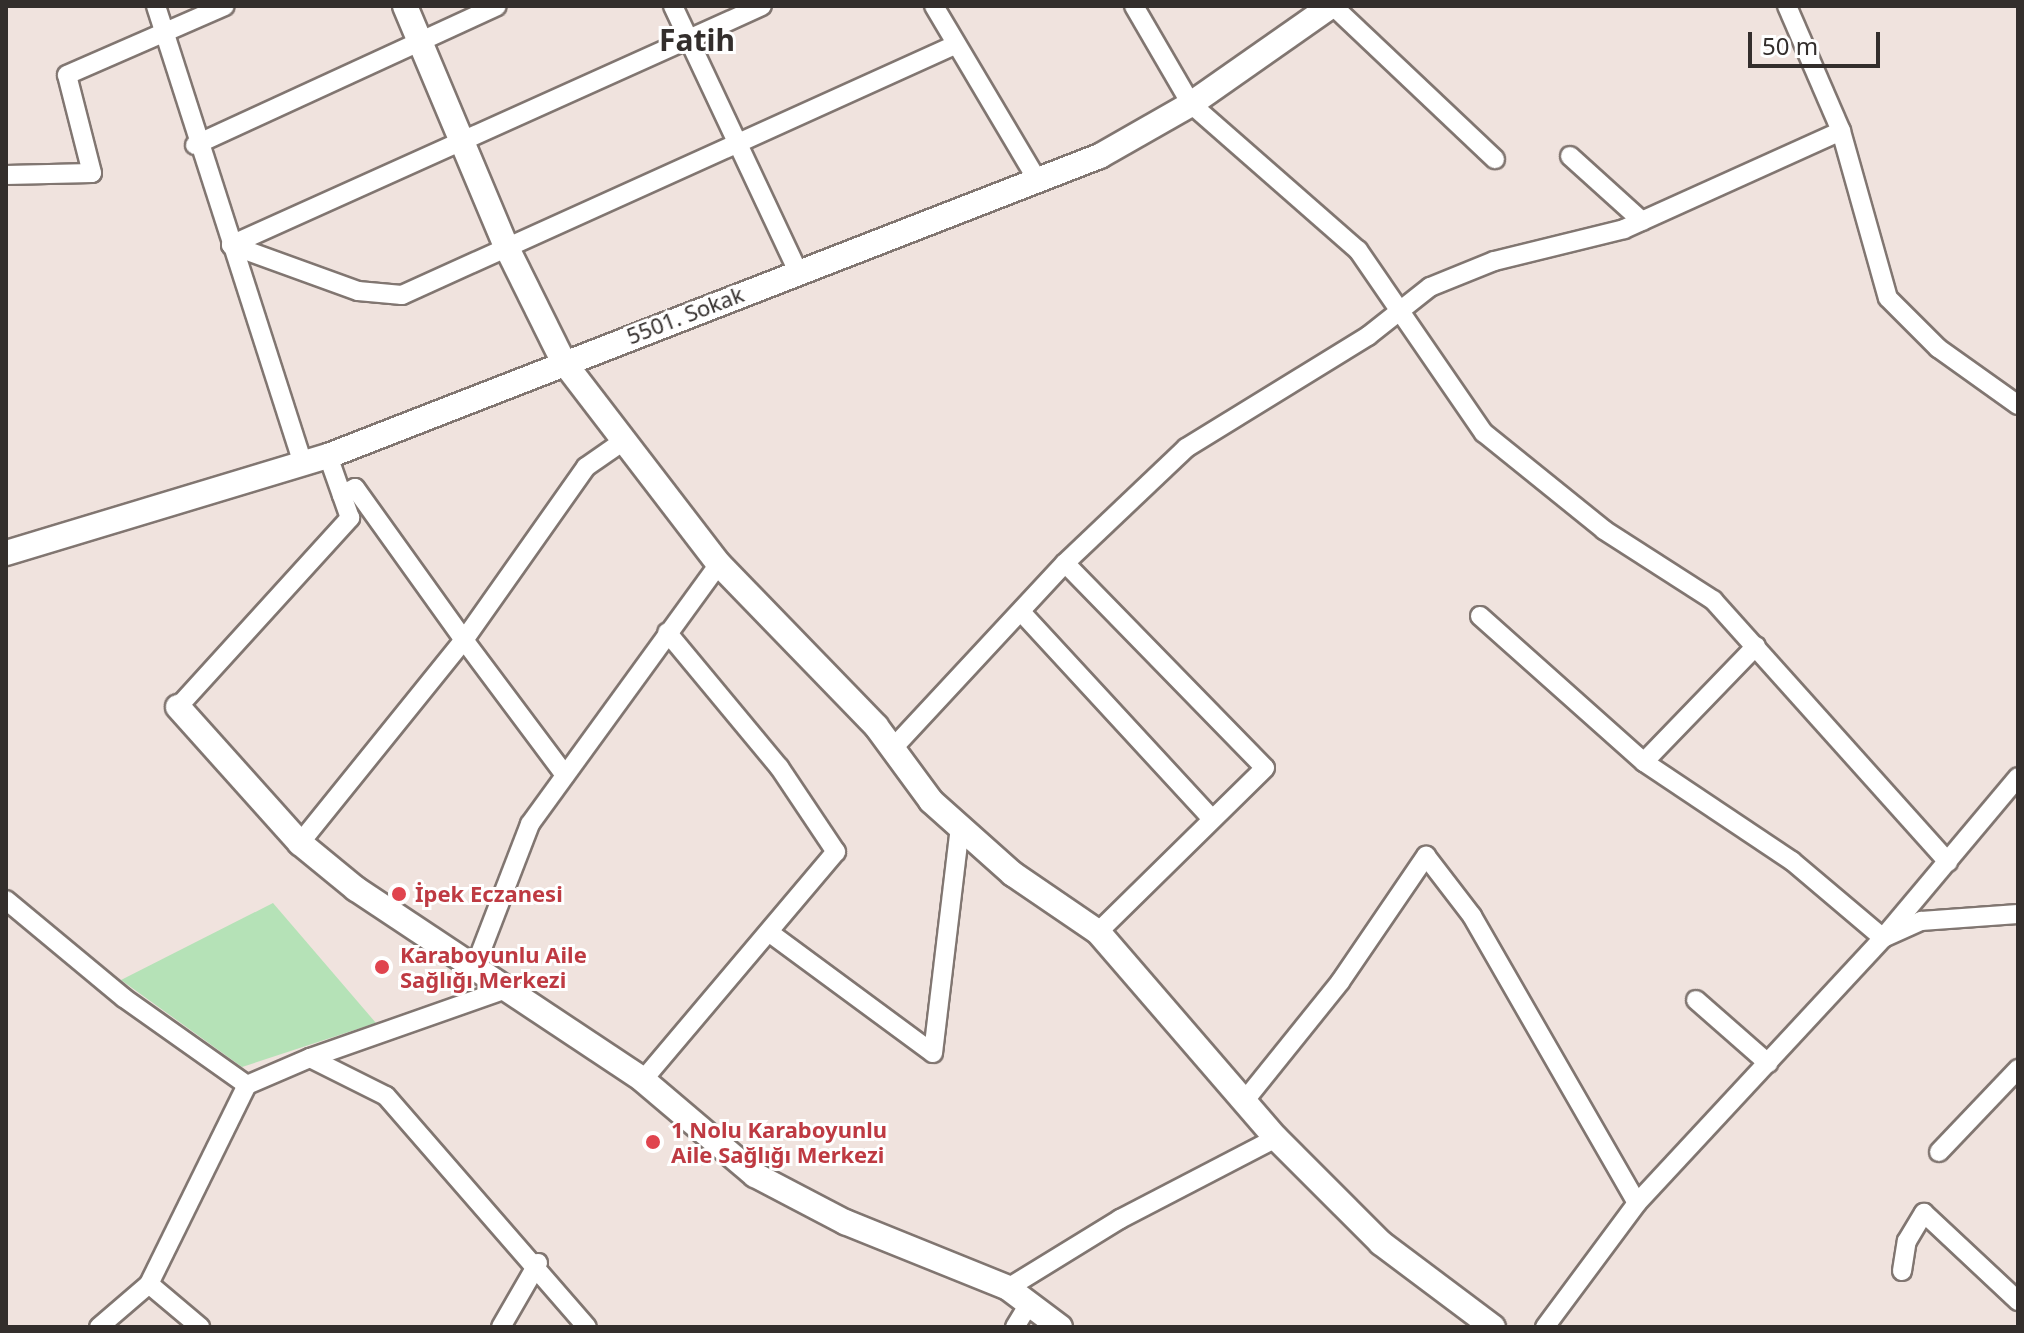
<!DOCTYPE html>
<html>
<head>
<meta charset="utf-8">
<style>
  body { margin:0 }
  #map { position:relative; width:2024px; height:1333px; overflow:hidden; background:#f0e3de; font-family:"Noto Sans",sans-serif }
  div>[style] { position:absolute }
  .green>* { inset:0; background:#b5e2b7 }
  .roads { filter:drop-shadow(2px 0 #817671) drop-shadow(-2px 0 #817671) drop-shadow(0 2px #817671) drop-shadow(0 -2px #817671) }
  .street>* { height:18px; margin:-9px; padding:0 9px; transform-origin:9px; border-radius:9px; background:#fff }
  .secondary>* { height:24px; margin:-12px; padding:0 12px; transform-origin:12px; border-radius:12px; background:#fff }
  .dots>* { width:22px; height:22px; translate:-50% -50%; box-sizing:border-box; border:4px solid #fff; border-radius:50% }
  span { translate:-50% -50%; white-space:nowrap; text-align:center; line-height:1.15; -webkit-text-stroke:6px #fff; paint-order:stroke }
  .street-label { font-size:22px; color:#332e2c }
  .health-label { font-size:22px; color:#be3a42; font-weight:700 }
  .left { translate:0 -50%; text-align:left }
  .district-label { font-size:30px; color:#332e2c; font-weight:700 }
  .frame { position:absolute; inset:0; border:8px solid #332e2c; pointer-events:none }
  .scale { position:absolute; left:1748px; top:32px; width:132px; height:36px; box-sizing:border-box; border:4px solid #332e2c; border-top:0; padding-left:10px; font-size:24px; line-height:28px; white-space:nowrap; color:#332e2c; -webkit-text-stroke:6px #fff; paint-order:stroke }
</style>
</head>
<body>
<div id="map">
  <div class="green">
    <i style="clip-path:polygon(273px 903px,376px 1023px,242px 1067px,121px 980px)"></i>
  </div>
  <div class="roads">
    <div class="street">
      <i style="left:156px;top:6px;width:480px;rotate:72.2deg"></i>
      <i style="left:673px;top:6px;width:294px;rotate:64.8deg"></i>
      <i style="left:934px;top:6px;width:204px;rotate:59.3deg"></i>
      <i style="left:1134px;top:6px;width:113px;rotate:59.8deg"></i>
      <i style="left:1191px;top:104px;width:222px;rotate:41.2deg"></i>
      <i style="left:1358px;top:250px;width:222px;rotate:55.5deg"></i>
      <i style="left:1484px;top:433px;width:154px;rotate:38.9deg"></i>
      <i style="left:1604px;top:530px;width:130px;rotate:32.7deg"></i>
      <i style="left:1713px;top:600px;width:352px;rotate:48.1deg"></i>
      <i style="left:1333px;top:6px;width:223px;rotate:43.4deg"></i>
      <i style="left:1787px;top:6px;width:136px;rotate:66.6deg"></i>
      <i style="left:1841px;top:131px;width:173px;rotate:74.3deg"></i>
      <i style="left:1888px;top:298px;width:71px;rotate:45deg"></i>
      <i style="left:1938px;top:348px;width:98px;rotate:35.5deg"></i>
      <i style="left:195px;top:145px;width:332px;rotate:-24.7deg"></i>
      <i style="left:1570px;top:156px;width:97px;rotate:42.1deg"></i>
      <i style="left:6px;top:175px;width:86px;rotate:-1.3deg"></i>
      <i style="left:92px;top:173px;width:101px;rotate:-104.3deg"></i>
      <i style="left:67px;top:75px;width:172px;rotate:-23.6deg"></i>
      <i style="left:231px;top:245px;width:135px;rotate:19.9deg"></i>
      <i style="left:358px;top:291px;width:44px;rotate:5.2deg"></i>
      <i style="left:402px;top:295px;width:607px;rotate:-24.33deg"></i>
      <i style="left:231px;top:245px;width:582px;rotate:-24.23deg"></i>
      <i style="left:1065px;top:563px;width:286px;rotate:45.7deg"></i>
      <i style="left:1265px;top:768px;width:234px;rotate:135.5deg"></i>
      <i style="left:1023px;top:614px;width:279px;rotate:47.3deg"></i>
      <i style="left:1480px;top:616px;width:220px;rotate:41.7deg"></i>
      <i style="left:1756px;top:646px;width:161px;rotate:134deg"></i>
      <i style="left:1644px;top:762px;width:178px;rotate:33.8deg"></i>
      <i style="left:1792px;top:861px;width:119px;rotate:40.2deg"></i>
      <i style="left:1883px;top:938px;width:42px;rotate:-24.1deg"></i>
      <i style="left:1921px;top:921px;width:97px;rotate:-4.1deg"></i>
      <i style="left:178px;top:707px;width:256px;rotate:-47.7deg"></i>
      <i style="left:350px;top:518px;width:66px;rotate:-109.5deg"></i>
      <i style="left:894px;top:747px;width:251px;rotate:-47.1deg"></i>
      <i style="left:1065px;top:563px;width:167px;rotate:-43.5deg"></i>
      <i style="left:1186px;top:448px;width:214px;rotate:-31.6deg"></i>
      <i style="left:1368px;top:336px;width:79px;rotate:-38.3deg"></i>
      <i style="left:1430px;top:287px;width:69px;rotate:-22.1deg"></i>
      <i style="left:1494px;top:261px;width:134px;rotate:-13.8deg"></i>
      <i style="left:1624px;top:229px;width:238px;rotate:-24.3deg"></i>
      <i style="left:565px;top:775px;width:169px;rotate:-126.8deg"></i>
      <i style="left:464px;top:640px;width:212px;rotate:-54.8deg"></i>
      <i style="left:586px;top:467px;width:44px;rotate:-34.8deg"></i>
      <i style="left:300px;top:843px;width:261px;rotate:-51.1deg"></i>
      <i style="left:464px;top:640px;width:187px;rotate:-125.6deg"></i>
      <i style="left:355px;top:488px;width:15px;rotate:152deg"></i>
      <i style="left:6px;top:900px;width:153px;rotate:39.7deg"></i>
      <i style="left:124px;top:998px;width:151px;rotate:35.3deg"></i>
      <i style="left:247px;top:1085px;width:69px;rotate:-23.2deg"></i>
      <i style="left:770px;top:933px;width:202px;rotate:36.4deg"></i>
      <i style="left:933px;top:1053px;width:227px;rotate:-83.2deg"></i>
      <i style="left:476px;top:964px;width:150px;rotate:-68.9deg"></i>
      <i style="left:530px;top:824px;width:321px;rotate:-54deg"></i>
      <i style="left:509px;top:988px;width:211px;rotate:160.6deg"></i>
      <i style="left:310px;top:1058px;width:85px;rotate:26.6deg"></i>
      <i style="left:386px;top:1096px;width:306px;rotate:49deg"></i>
      <i style="left:1696px;top:1000px;width:96px;rotate:41.2deg"></i>
      <i style="left:643px;top:1080px;width:299px;rotate:-49.8deg"></i>
      <i style="left:836px;top:852px;width:102px;rotate:-123.8deg"></i>
      <i style="left:779px;top:767px;width:175px;rotate:-129.7deg"></i>
      <i style="left:1246px;top:1099px;width:150px;rotate:-51.2deg"></i>
      <i style="left:1340px;top:982px;width:153px;rotate:-55.7deg"></i>
      <i style="left:1426px;top:856px;width:76px;rotate:52.5deg"></i>
      <i style="left:1472px;top:916px;width:331px;rotate:60.1deg"></i>
      <i style="left:1939px;top:1152px;width:115px;rotate:-46.4deg"></i>
      <i style="left:1902px;top:1271px;width:30px;rotate:-81deg"></i>
      <i style="left:1907px;top:1241px;width:33px;rotate:-59deg"></i>
      <i style="left:1924px;top:1213px;width:129px;rotate:43.1deg"></i>
      <i style="left:149px;top:1284px;width:67px;rotate:40.1deg"></i>
      <i style="left:1008px;top:1288px;width:132px;rotate:-31.6deg"></i>
      <i style="left:1120px;top:1219px;width:176px;rotate:-27.4deg"></i>
      <i style="left:99px;top:1327px;width:66px;rotate:-40.7deg"></i>
      <i style="left:149px;top:1284px;width:222px;rotate:-63.8deg"></i>
      <i style="left:501px;top:1327px;width:74px;rotate:-60deg"></i>
      <i style="left:1015px;top:1327px;width:23px;rotate:-59deg"></i>
      <i style="left:1545px;top:1327px;width:154px;rotate:-53.4deg"></i>
      <i style="left:1637px;top:1203px;width:362px;rotate:-47.1deg"></i>
      <i style="left:1883px;top:938px;width:210px;rotate:-50deg"></i>
    </div>
    <div class="secondary">
      <i style="left:405px;top:6px;width:258px;rotate:67.2deg"></i>
      <i style="left:505px;top:244px;width:131px;rotate:63.6deg"></i>
      <i style="left:563px;top:361px;width:256px;rotate:52.5deg"></i>
      <i style="left:719px;top:564px;width:226px;rotate:45.9deg"></i>
      <i style="left:876px;top:726px;width:93px;rotate:53.7deg"></i>
      <i style="left:931px;top:801px;width:110px;rotate:41.7deg"></i>
      <i style="left:1013px;top:874px;width:103px;rotate:34.3deg"></i>
      <i style="left:1098px;top:932px;width:272px;rotate:49.2deg"></i>
      <i style="left:1276px;top:1138px;width:148px;rotate:45deg"></i>
      <i style="left:1381px;top:1243px;width:140px;rotate:36.9deg"></i>
      <i style="left:6px;top:553px;width:336px;rotate:-16.8deg"></i>
      <i style="left:328px;top:456px;width:828px;rotate:-21.24deg"></i>
      <i style="left:1100px;top:156px;width:105px;rotate:-29.7deg"></i>
      <i style="left:1191px;top:104px;width:171px;rotate:-35deg"></i>
      <i style="left:178px;top:707px;width:183px;rotate:48.1deg"></i>
      <i style="left:300px;top:843px;width:72px;rotate:39.4deg"></i>
      <i style="left:356px;top:889px;width:345px;rotate:33.6deg"></i>
      <i style="left:643px;top:1080px;width:147px;rotate:40.3deg"></i>
      <i style="left:755px;top:1175px;width:102px;rotate:27.6deg"></i>
      <i style="left:845px;top:1222px;width:176px;rotate:22deg"></i>
      <i style="left:1008px;top:1288px;width:65px;rotate:36.9deg"></i>
    </div>
  </div>
  <div class="dots">
    <i style="left:399px;top:894px;background:#e0444e"></i>
    <i style="left:382px;top:967px;background:#e0444e"></i>
    <i style="left:653px;top:1142px;background:#e0444e"></i>
  </div>
  <div class="street-label">
    <span style="left:685px;top:315px;rotate:-21deg">5501. Sokak</span>
  </div>
  <div class="health-label">
    <span class="left" style="left:415px;top:894px">İpek Eczanesi</span>
    <span class="left" style="left:400px;top:967px">Karaboyunlu Aile<br>Sağlığı Merkezi</span>
    <span class="left" style="left:671px;top:1142px">1 Nolu Karaboyunlu<br>Aile Sağlığı Merkezi</span>
  </div>
  <div class="district-label">
    <span style="left:697px;top:40px">Fatih</span>
  </div>
  <div class="frame"></div>
  <div class="scale">50 m</div>
</div>
</body>
</html>
